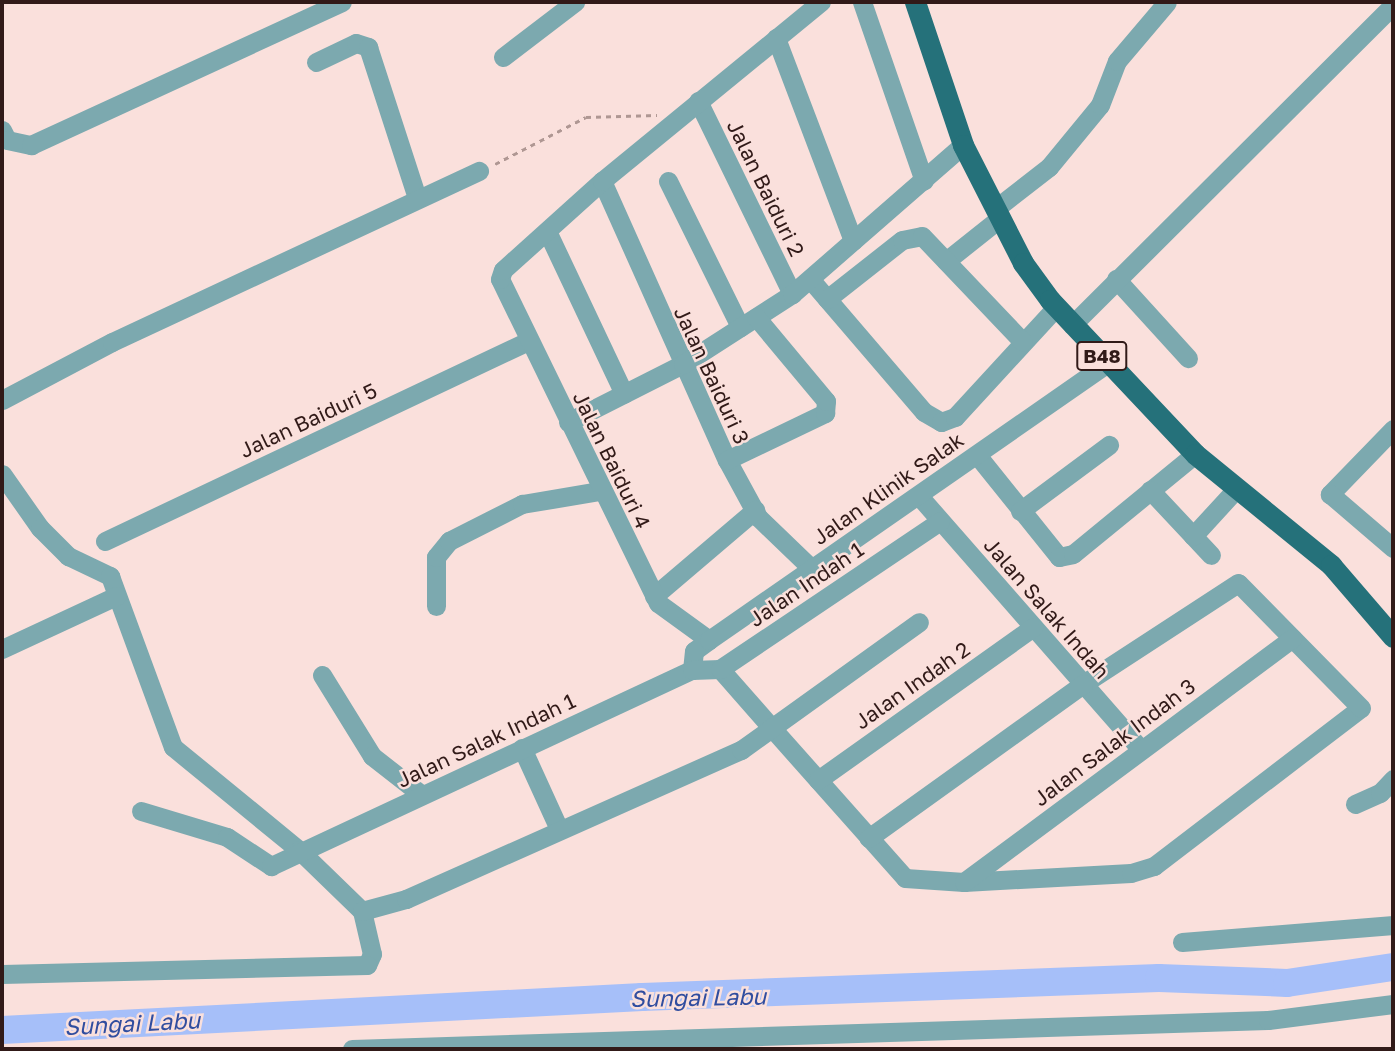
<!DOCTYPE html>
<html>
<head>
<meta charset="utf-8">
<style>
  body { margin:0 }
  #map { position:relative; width:1395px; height:1051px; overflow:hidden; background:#fae0dc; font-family:"Golos Text",sans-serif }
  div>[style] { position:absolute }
  .river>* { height:28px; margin:-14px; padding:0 14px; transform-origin:14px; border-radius:14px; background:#a6bff9 }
  .path>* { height:2.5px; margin-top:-1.25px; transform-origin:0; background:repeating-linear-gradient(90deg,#af9793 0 5px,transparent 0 10px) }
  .minor>* { height:19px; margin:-9.5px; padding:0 9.5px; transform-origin:9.5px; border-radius:9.5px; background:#7ca9af }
  .major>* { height:21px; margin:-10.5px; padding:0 10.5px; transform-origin:10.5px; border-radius:10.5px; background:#25717a }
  span { translate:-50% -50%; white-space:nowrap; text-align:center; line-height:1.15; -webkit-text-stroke:5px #fae0dc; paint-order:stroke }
  .shield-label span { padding:2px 5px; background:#fae0dc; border:2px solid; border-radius:5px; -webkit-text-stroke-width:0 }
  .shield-label { font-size:19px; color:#311a18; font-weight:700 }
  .street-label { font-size:21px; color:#311a18 }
  .water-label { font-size:23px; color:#304d9f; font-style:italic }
  .frame { position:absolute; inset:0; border:4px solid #311a18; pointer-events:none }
</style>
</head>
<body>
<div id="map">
  <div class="river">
    <i style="left:2px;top:1030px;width:641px;rotate:-2.95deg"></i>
    <i style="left:642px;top:997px;width:517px;rotate:-2.1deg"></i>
    <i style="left:1159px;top:978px;width:128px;rotate:2.2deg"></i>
    <i style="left:1287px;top:983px;width:107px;rotate:-8.6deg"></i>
  </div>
  <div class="path">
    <i style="left:495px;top:164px;width:102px;rotate:-27.3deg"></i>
    <i style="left:586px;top:117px;width:71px;rotate:-1.6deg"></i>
  </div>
  <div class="minor">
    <i style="left:862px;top:2px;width:189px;rotate:70.9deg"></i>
    <i style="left:776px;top:38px;width:217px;rotate:69.2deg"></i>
    <i style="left:503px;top:57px;width:91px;rotate:-37.4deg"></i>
    <i style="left:316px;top:62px;width:44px;rotate:-25.4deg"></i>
    <i style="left:356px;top:43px;width:13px;rotate:18deg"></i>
    <i style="left:368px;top:47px;width:159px;rotate:72deg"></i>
    <i style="left:698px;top:101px;width:215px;rotate:64deg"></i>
    <i style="left:2px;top:130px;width:11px;rotate:63deg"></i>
    <i style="left:7px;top:140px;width:25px;rotate:12deg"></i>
    <i style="left:31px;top:145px;width:342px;rotate:-24.7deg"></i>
    <i style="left:602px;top:181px;width:306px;rotate:65.9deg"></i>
    <i style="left:727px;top:460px;width:65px;rotate:61.5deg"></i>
    <i style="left:758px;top:517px;width:75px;rotate:43.9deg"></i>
    <i style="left:668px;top:181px;width:163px;rotate:63.7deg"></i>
    <i style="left:995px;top:209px;width:68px;rotate:-37.9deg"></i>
    <i style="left:1049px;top:167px;width:80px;rotate:-50.6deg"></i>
    <i style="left:1100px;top:105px;width:47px;rotate:-68.9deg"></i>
    <i style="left:1117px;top:61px;width:77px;rotate:-49.7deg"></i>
    <i style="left:547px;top:231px;width:180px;rotate:64.7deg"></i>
    <i style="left:946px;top:261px;width:69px;rotate:-38.5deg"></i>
    <i style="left:810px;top:279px;width:175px;rotate:49.4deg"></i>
    <i style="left:924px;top:412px;width:20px;rotate:30deg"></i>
    <i style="left:941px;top:422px;width:15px;rotate:-20deg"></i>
    <i style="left:955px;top:417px;width:149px;rotate:-47.4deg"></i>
    <i style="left:1116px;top:279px;width:107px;rotate:47.7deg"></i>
    <i style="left:827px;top:299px;width:95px;rotate:-38.2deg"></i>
    <i style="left:902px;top:240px;width:20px;rotate:-11deg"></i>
    <i style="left:922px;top:236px;width:146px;rotate:46.4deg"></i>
    <i style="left:1072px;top:325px;width:453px;rotate:-44.9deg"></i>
    <i style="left:2px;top:400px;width:124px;rotate:-27.8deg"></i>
    <i style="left:112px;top:342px;width:405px;rotate:-25deg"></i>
    <i style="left:568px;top:422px;width:129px;rotate:-26.8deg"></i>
    <i style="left:683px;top:364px;width:130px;rotate:-32.7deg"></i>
    <i style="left:792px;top:294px;width:227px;rotate:-41.1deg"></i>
    <i style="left:1393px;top:429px;width:91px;rotate:134.1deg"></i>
    <i style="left:1330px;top:494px;width:83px;rotate:40.6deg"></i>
    <i style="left:977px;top:455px;width:131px;rotate:51.2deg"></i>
    <i style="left:1059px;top:557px;width:14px;rotate:-12deg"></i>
    <i style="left:1073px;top:554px;width:158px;rotate:-39.3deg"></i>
    <i style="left:727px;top:460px;width:109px;rotate:-25.6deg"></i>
    <i style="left:825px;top:413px;width:12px;rotate:-85deg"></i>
    <i style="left:826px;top:401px;width:109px;rotate:-129.8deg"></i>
    <i style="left:2px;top:474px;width:66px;rotate:54.9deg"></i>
    <i style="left:40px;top:528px;width:40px;rotate:45deg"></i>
    <i style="left:68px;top:556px;width:47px;rotate:25.5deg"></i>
    <i style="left:110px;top:576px;width:182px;rotate:69.8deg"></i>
    <i style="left:173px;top:747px;width:163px;rotate:39.3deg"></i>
    <i style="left:299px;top:850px;width:88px;rotate:44.1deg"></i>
    <i style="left:362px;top:911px;width:44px;rotate:76.9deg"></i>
    <i style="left:372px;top:954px;width:12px;rotate:114deg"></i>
    <i style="left:367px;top:965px;width:365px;rotate:178.6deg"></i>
    <i style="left:1150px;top:490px;width:89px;rotate:46.8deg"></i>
    <i style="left:919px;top:496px;width:337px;rotate:48.8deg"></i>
    <i style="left:1020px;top:511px;width:111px;rotate:-36.6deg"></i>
    <i style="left:1193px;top:536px;width:64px;rotate:-47.5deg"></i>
    <i style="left:105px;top:541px;width:469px;rotate:-25.3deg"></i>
    <i style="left:654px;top:596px;width:133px;rotate:-40.4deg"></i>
    <i style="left:436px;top:606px;width:49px;rotate:-90deg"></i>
    <i style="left:436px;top:557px;width:21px;rotate:-51deg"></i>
    <i style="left:449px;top:541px;width:82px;rotate:-26.9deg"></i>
    <i style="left:522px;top:504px;width:79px;rotate:-9.5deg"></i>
    <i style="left:709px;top:640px;width:63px;rotate:-144deg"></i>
    <i style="left:658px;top:603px;width:360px;rotate:-116deg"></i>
    <i style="left:500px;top:279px;width:9px;rotate:-72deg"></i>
    <i style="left:503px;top:270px;width:133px;rotate:-42deg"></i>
    <i style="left:602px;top:181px;width:283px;rotate:-39.3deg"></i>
    <i style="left:2px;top:649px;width:126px;rotate:-24.9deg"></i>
    <i style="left:720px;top:669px;width:77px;rotate:48.7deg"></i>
    <i style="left:771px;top:727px;width:202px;rotate:48.4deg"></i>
    <i style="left:905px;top:878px;width:59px;rotate:3.9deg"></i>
    <i style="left:964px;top:882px;width:167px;rotate:-3.1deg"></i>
    <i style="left:1131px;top:873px;width:24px;rotate:-17deg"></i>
    <i style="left:1154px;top:866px;width:260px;rotate:-37.4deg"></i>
    <i style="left:1361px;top:708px;width:175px;rotate:-134.5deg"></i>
    <i style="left:1238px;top:583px;width:185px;rotate:146.9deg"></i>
    <i style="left:1083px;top:684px;width:264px;rotate:144.3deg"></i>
    <i style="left:692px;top:670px;width:19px;rotate:-84deg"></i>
    <i style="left:694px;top:651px;width:19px;rotate:-36deg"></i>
    <i style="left:709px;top:640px;width:486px;rotate:-34.8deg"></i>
    <i style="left:322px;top:675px;width:95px;rotate:58.3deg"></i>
    <i style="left:372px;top:756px;width:63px;rotate:38deg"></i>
    <i style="left:522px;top:748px;width:87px;rotate:65.5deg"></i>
    <i style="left:818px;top:780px;width:264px;rotate:-35.4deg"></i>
    <i style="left:1355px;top:804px;width:27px;rotate:-24deg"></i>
    <i style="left:1380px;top:793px;width:19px;rotate:-47deg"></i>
    <i style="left:141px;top:811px;width:90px;rotate:16.8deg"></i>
    <i style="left:227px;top:837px;width:53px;rotate:33.4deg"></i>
    <i style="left:271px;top:866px;width:464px;rotate:-25deg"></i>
    <i style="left:692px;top:670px;width:28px;rotate:-2deg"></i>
    <i style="left:720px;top:669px;width:265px;rotate:-33.9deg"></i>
    <i style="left:964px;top:882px;width:409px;rotate:-36.6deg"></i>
    <i style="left:362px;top:911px;width:46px;rotate:-15.3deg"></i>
    <i style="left:406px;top:899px;width:367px;rotate:-24deg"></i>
    <i style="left:741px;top:750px;width:219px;rotate:-35.7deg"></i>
    <i style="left:1182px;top:942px;width:212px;rotate:-4.6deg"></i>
    <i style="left:352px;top:1049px;width:916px;rotate:-1.81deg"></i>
    <i style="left:1268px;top:1020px;width:126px;rotate:-7.3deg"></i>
  </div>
  <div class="major">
    <i style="left:915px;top:2px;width:151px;rotate:71.4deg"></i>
    <i style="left:963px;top:145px;width:132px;rotate:63deg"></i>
    <i style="left:1023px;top:263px;width:46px;rotate:53.9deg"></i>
    <i style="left:1050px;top:300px;width:212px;rotate:46.7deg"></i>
    <i style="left:1195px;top:454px;width:176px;rotate:39.2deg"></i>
    <i style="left:1331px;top:565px;width:95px;rotate:49.3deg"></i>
  </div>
  <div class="shield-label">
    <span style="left:1102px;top:356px">B48</span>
  </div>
  <div class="street-label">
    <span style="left:766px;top:188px;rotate:64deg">Jalan Baiduri 2</span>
    <span style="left:712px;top:375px;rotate:65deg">Jalan Baiduri 3</span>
    <span style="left:308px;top:420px;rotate:-25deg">Jalan Baiduri 5</span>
    <span style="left:612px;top:460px;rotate:64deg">Jalan Baiduri 4</span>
    <span style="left:888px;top:488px;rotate:-35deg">Jalan Klinik Salak</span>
    <span style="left:806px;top:584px;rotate:-34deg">Jalan Indah 1</span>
    <span style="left:1047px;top:608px;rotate:49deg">Jalan Salak Indah</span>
    <span style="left:912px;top:685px;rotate:-35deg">Jalan Indah 2</span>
    <span style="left:486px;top:740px;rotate:-25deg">Jalan Salak Indah 1</span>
    <span style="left:1114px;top:742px;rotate:-37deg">Jalan Salak Indah 3</span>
  </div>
  <div class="water-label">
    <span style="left:698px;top:997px;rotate:-1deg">Sungai Labu</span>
    <span style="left:132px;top:1023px;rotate:-3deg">Sungai Labu</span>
  </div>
  <div class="frame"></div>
</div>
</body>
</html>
